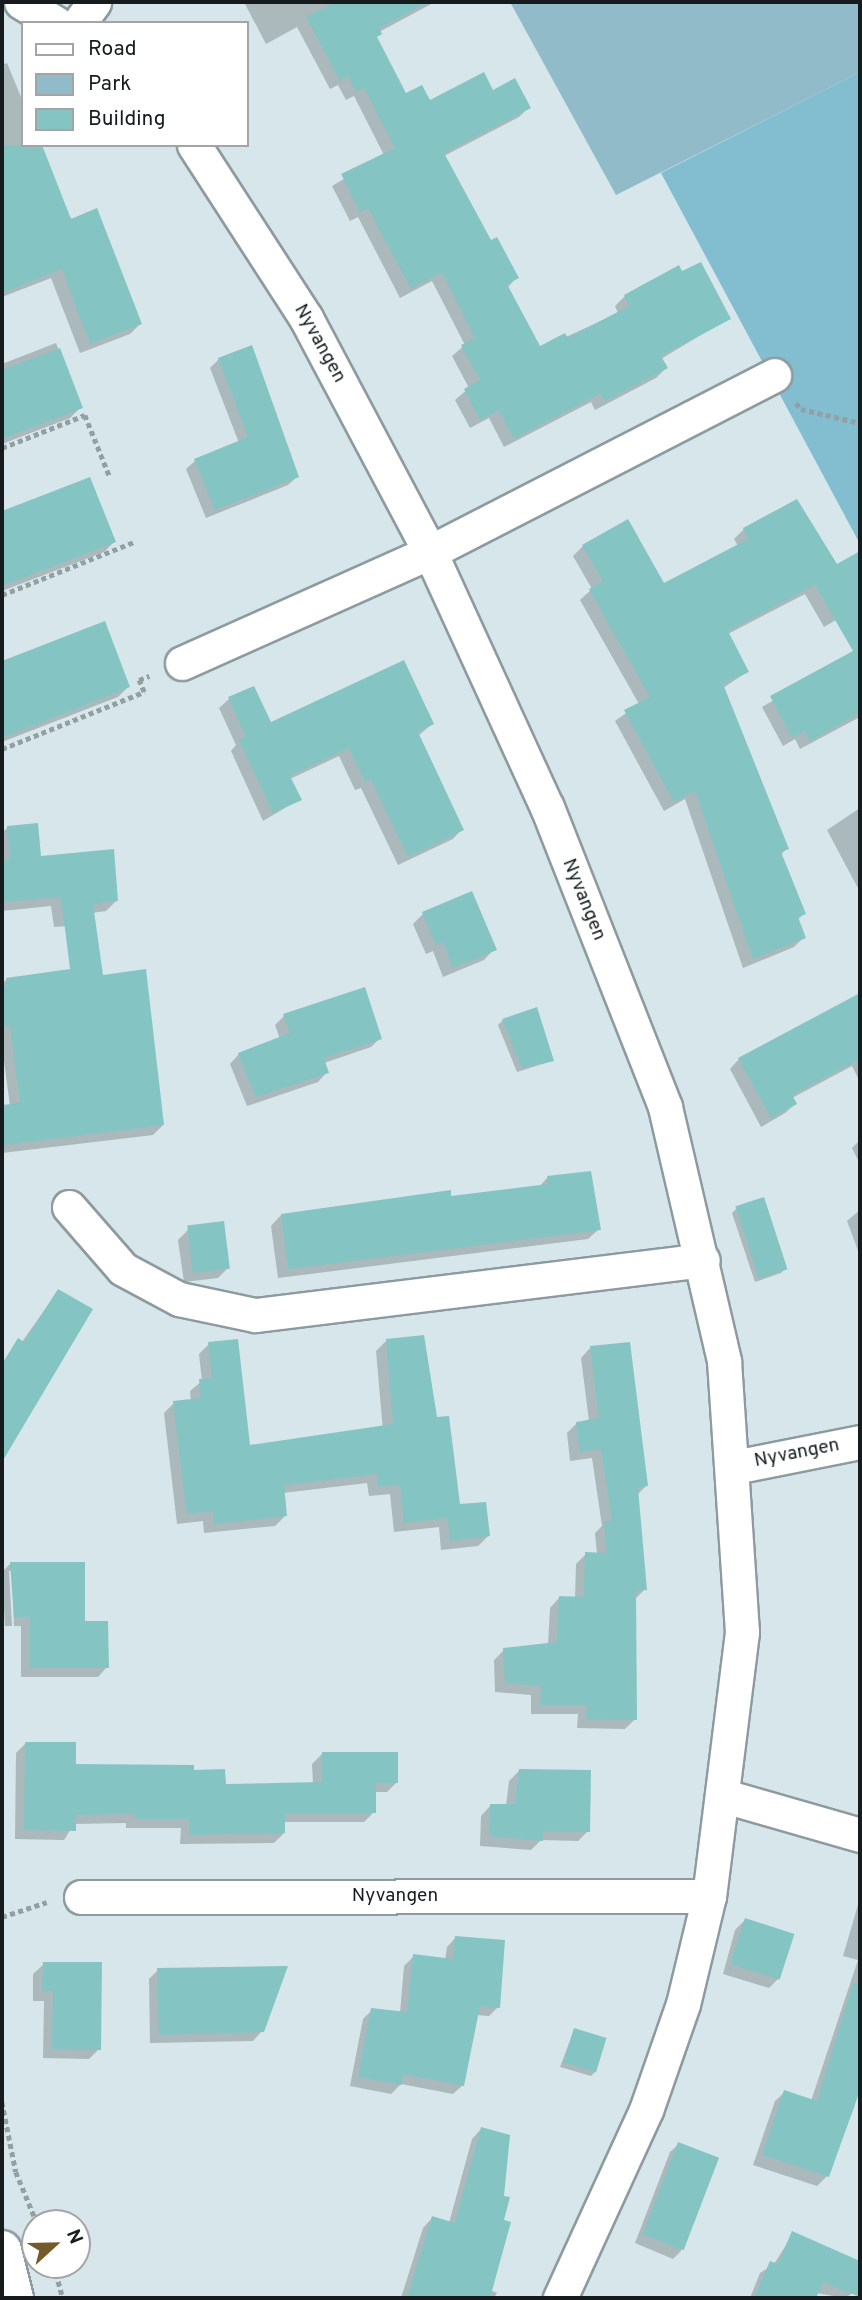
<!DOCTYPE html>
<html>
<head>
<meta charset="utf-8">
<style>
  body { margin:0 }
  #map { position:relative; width:862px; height:2300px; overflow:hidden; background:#d6e6eb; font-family:Overpass,sans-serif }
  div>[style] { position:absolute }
  .green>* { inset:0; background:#91bbc8 }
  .forest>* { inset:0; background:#82bdd0 }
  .shadow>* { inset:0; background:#0003 }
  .building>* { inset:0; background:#84c5c3; transform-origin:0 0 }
  .path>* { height:4.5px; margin-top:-2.25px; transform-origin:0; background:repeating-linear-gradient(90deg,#929fa3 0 5px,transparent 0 8.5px) }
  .roads { filter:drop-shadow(2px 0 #8d9ba0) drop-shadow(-2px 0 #8d9ba0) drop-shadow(0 2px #8d9ba0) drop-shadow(0 -2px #8d9ba0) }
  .minor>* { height:33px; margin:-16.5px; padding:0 16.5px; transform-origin:16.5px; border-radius:16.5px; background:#fff }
  .secondary>* { height:38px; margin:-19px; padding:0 19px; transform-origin:19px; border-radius:19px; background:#fff }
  span { translate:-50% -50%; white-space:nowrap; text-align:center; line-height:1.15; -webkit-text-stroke:5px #fff; paint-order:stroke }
  .street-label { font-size:19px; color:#161c1d }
  .frame { position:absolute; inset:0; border:4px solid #161c1d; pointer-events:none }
  .legend { position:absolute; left:21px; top:21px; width:228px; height:126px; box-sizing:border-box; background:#fff; border:2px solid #a2a4a5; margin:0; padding:9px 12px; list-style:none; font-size:21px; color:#161c1d }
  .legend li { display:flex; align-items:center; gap:14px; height:35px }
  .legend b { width:35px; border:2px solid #a2a4a5 }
  .north { position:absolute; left:21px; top:2209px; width:70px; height:70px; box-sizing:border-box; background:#fff; border:2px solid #a2a4a5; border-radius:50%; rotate:68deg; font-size:19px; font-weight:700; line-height:28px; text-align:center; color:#161c1d }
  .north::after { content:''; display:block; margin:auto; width:24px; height:32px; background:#735b2c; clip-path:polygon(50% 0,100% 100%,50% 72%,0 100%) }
</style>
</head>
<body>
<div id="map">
  <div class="green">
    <i style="clip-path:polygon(510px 2px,860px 2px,860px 72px,616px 195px)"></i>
  </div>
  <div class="forest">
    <i style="clip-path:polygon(860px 72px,860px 544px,661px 173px)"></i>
  </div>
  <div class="shadow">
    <i style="clip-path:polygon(244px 2px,435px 2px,379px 32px,376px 38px,405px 95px,429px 102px,492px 92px,529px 107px,519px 117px,444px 156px,490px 242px,517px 277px,507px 288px,540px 349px,618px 313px,615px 306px,625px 296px,729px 318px,661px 359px,666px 368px,656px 378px,595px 410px,591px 402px,504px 447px,489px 418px,470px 428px,455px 400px,469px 388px,452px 356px,465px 345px,432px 281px,400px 298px,358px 217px,350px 221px,332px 186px,384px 155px,354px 96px,346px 100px,338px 85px,330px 89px,297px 27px,266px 44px)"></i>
    <i style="clip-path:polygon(7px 63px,23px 102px,23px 145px,140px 324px,130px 334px,80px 353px,51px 278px,2px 297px,2px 65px)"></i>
    <i style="clip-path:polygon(56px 343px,81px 407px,70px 418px,2px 444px,2px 364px)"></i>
    <i style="clip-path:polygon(219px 359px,297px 477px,288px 485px,206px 518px,186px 469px,195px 461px,239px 443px,210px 368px)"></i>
    <i style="clip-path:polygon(89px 479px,114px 542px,104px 552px,2px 591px,2px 512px)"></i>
    <i style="clip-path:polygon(744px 529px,837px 567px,851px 558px,860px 575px,860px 606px,824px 627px,805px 594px,728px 634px,747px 672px,723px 688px,787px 848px,780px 856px,804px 914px,797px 920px,804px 937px,794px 947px,743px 968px,685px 799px,664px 811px,615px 721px,639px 704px,580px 600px,592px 589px,573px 556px,583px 546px,663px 586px,738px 546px,734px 539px)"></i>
    <i style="clip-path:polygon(104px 623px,128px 687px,118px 697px,2px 742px,2px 662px)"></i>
    <i style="clip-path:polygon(860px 649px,860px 717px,800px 749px,795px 739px,783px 746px,762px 707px)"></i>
    <i style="clip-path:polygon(229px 699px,270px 724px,432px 724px,418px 736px,462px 829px,453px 839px,398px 865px,361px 788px,355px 790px,339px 756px,290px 779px,300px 799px,263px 821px,231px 751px,236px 745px,219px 708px)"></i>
    <i style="clip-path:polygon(860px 808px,860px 892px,827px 830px)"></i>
    <i style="clip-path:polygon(8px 827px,39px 858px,116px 901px,106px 911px,92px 913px,82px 925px,54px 927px,51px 906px,2px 911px,2px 833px)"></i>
    <i style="clip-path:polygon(423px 914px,494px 949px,484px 960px,443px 977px,433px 951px,426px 954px,413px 924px)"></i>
    <i style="clip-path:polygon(101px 977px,163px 1125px,153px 1135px,2px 1153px,2px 1107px,10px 1106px,2px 1046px,2px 984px,7px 979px)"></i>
    <i style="clip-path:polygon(860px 995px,860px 1082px,852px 1066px,792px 1098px,795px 1104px,785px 1113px,761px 1127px,730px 1069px,739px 1059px)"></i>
    <i style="clip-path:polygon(284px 1016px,380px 1038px,371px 1047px,324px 1063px,327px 1072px,318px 1082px,247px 1106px,230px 1064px,239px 1054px,280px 1039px,275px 1025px)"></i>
    <i style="clip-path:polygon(503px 1020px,552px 1061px,517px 1072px,498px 1025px)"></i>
    <i style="clip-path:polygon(860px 1140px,860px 1164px,852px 1148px)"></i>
    <i style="clip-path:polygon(547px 1178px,599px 1229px,588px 1239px,278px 1278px,271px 1226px,281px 1215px,539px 1187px)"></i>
    <i style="clip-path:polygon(737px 1208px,786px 1268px,781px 1273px,755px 1282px,732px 1213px)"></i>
    <i style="clip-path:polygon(860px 1210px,860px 1256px,847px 1221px)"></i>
    <i style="clip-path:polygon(188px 1230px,228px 1268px,218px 1278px,184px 1282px,178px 1240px)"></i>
    <i style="clip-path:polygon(58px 1291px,7px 1450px,2px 1455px,2px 1370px)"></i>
    <i style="clip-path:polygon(386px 1341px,436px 1419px,459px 1506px,488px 1536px,478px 1546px,441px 1550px,439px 1527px,394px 1532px,390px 1494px,369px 1496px,367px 1483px,283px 1493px,285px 1516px,275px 1526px,204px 1533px,203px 1521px,177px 1524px,164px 1413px,174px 1403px,191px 1401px,190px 1391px,202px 1381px,199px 1354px,209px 1344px,248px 1447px,383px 1431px,376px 1351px)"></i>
    <i style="clip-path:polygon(590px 1348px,646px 1486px,637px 1495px,645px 1589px,635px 1599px,635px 1719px,625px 1729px,577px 1728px,578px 1714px,531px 1714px,531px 1695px,495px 1692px,494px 1660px,504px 1650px,548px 1645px,550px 1608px,559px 1598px,575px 1598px,576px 1564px,586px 1554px,597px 1554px,595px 1533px,602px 1526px,592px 1458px,570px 1461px,567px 1433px,577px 1423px,589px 1421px,581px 1358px)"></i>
    <i style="clip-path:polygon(10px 1564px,83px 1623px,107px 1667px,98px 1677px,21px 1677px,21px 1626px,14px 1626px,12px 1571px,9px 1571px,12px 1626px,5px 1626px,2px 1572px)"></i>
    <i style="clip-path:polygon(26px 1743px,74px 1766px,192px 1772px,224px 1786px,313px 1784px,312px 1764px,322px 1754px,397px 1782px,387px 1792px,374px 1792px,374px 1812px,364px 1822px,283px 1822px,284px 1833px,274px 1843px,180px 1844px,181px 1828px,126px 1828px,126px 1823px,74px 1824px,64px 1840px,15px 1839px,16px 1753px)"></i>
    <i style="clip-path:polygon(520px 1770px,588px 1831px,578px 1841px,541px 1840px,531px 1850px,480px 1846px,481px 1816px,491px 1805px,506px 1806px,509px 1781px)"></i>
    <i style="clip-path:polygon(860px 1898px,860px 2076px,854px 2108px,827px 2176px,817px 2186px,753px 2165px,775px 2101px,785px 2092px,811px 2101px,858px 1960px,843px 1956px)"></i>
    <i style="clip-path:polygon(745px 1920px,779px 1978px,769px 1988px,723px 1974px,735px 1930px)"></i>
    <i style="clip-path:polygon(456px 1937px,498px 2007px,489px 2016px,476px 2015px,463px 2085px,453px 2094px,401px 2084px,391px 2094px,350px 2086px,363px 2019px,372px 2010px,400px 2013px,404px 1966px,414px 1956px,445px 1960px,447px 1947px)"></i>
    <i style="clip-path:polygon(44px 1964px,99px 2049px,89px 2059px,43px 2058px,44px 2001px,33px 2001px,33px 1974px)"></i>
    <i style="clip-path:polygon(158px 1970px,262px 2031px,253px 2041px,150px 2043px,149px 1979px)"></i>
    <i style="clip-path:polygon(574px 2030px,596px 2071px,591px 2076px,560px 2067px)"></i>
    <i style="clip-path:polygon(481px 2129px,490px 2290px,497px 2293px,494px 2298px,401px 2298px,423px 2228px,432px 2218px,449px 2223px,472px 2139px)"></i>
    <i style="clip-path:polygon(679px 2144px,681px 2251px,673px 2259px,635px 2243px,670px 2152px)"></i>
    <i style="clip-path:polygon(793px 2234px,860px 2263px,860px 2288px,845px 2298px,816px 2293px,814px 2298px,750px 2298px,760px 2273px,774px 2264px)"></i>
  </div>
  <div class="building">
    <i style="clip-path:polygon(335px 2px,429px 2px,379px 28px,382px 34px,377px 37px,406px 93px,422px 85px,430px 100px,484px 72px,493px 90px,515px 78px,531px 108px,444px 153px,491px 240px,497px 237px,519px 278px,507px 284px,540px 346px,565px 333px,568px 338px,629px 306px,624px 295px,679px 265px,682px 271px,701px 262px,731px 319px,661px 356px,668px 368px,605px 401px,601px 393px,514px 439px,499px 410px,480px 420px,464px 389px,480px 380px,461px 345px,475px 338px,442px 272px,411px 289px,368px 208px,360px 212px,341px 174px,395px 148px,364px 88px,356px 92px,348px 76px,340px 81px,306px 17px)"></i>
    <i style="clip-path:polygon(2px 145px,42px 145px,71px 219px,97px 208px,142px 324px,90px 344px,62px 269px,2px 293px)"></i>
    <i style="clip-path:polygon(252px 345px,299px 477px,215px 510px,194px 459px,248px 437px,218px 358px)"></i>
    <i style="clip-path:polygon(60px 348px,83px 408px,2px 439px,2px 370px)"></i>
    <i style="clip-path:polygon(90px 477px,116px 542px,2px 586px,2px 511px)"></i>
    <i style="clip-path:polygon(797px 499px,837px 564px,860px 551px,860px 713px,810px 741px,805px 731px,792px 738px,770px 696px,853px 651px,815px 585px,728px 631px,749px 672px,723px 684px,789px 849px,781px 852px,806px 914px,798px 917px,806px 938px,753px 959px,695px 791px,674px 802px,624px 710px,650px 697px,589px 589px,603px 581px,582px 545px,628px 519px,664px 583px,748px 539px,743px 528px)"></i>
    <i style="clip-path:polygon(105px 621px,130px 687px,2px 738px,2px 661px)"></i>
    <i style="clip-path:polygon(404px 660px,434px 724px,418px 732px,464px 830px,408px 857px,371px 779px,365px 782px,349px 748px,290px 776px,302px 800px,273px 813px,239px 740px,246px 737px,228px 697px,254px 686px,271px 722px)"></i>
    <i style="clip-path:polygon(38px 823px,41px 856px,114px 849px,118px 901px,93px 904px,103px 975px,146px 969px,164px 1125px,2px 1145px,2px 1105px,20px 1103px,10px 1026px,2px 1027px,2px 986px,7px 985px,6px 978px,70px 969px,61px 897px,2px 902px,2px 860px,10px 859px,7px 826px)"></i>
    <i style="clip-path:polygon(472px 891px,497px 950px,453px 968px,443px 942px,436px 945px,422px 912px)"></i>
    <i style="clip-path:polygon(365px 987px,382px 1039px,324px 1058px,329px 1073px,256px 1097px,238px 1053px,290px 1033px,283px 1014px)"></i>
    <i style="clip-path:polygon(860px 993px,860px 1059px,792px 1095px,797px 1104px,771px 1118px,738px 1058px)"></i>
    <i style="clip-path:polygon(537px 1007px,554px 1061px,522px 1068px,502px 1019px)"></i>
    <i style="clip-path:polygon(591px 1171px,601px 1230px,288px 1269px,281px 1214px,451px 1190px,451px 1196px,548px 1184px,547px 1176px)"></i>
    <i style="left:764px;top:1197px;width:76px;height:30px;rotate:72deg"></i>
    <i style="left:224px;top:1221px;width:48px;height:37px;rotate:83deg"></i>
    <i style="clip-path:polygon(58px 1289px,93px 1309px,2px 1462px,2px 1364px,18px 1338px,24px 1342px)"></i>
    <i style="clip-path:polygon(424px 1335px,437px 1417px,449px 1416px,460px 1504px,486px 1502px,490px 1536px,450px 1541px,448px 1518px,404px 1523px,400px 1485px,378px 1487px,377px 1474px,284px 1485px,287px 1516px,214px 1524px,213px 1511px,187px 1514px,173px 1401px,201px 1398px,199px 1379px,212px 1378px,208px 1342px,238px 1339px,250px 1445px,393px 1424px,386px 1339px)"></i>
    <i style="clip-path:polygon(630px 1342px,648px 1486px,638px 1488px,647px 1590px,636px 1591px,637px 1720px,586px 1719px,587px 1705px,540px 1705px,541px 1686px,505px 1683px,503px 1648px,557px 1642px,559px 1596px,584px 1597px,585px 1552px,607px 1553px,604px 1522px,612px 1521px,601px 1449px,580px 1452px,576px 1422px,599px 1418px,590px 1346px)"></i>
    <i style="clip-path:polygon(10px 1562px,85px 1562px,85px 1621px,108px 1621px,109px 1668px,30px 1668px,30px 1617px,14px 1617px)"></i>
    <i style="clip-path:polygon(25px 1742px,76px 1742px,76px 1764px,194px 1765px,194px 1770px,225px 1769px,226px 1784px,322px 1782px,322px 1752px,398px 1752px,398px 1783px,376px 1783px,376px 1813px,285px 1813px,285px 1833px,189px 1835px,190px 1819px,135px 1819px,135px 1814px,76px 1815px,76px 1831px,24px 1830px)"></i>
    <i style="clip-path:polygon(519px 1769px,591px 1770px,590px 1832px,543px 1831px,543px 1841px,489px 1836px,490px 1804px,515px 1804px)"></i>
    <i style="left:745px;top:1918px;width:52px;height:48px;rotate:18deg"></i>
    <i style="clip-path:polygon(455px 1936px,505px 1940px,500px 2008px,480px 2006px,464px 2086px,403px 2074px,402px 2085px,358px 2077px,371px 2008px,407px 2012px,413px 1954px,453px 1959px)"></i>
    <i style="clip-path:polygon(43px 1962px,102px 1962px,101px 2050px,52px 2049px,53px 1991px,42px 1991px)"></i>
    <i style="clip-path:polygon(288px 1966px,264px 2032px,159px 2035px,157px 1968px)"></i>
    <i style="clip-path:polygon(853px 1983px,860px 1985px,860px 2090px,829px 2177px,762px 2155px,784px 2090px,817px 2101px)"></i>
    <i style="left:574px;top:2028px;width:34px;height:36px;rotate:17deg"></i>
    <i style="clip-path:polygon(481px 2127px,510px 2135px,504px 2196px,510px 2197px,504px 2220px,511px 2222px,490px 2298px,407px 2298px,432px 2216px,455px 2223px)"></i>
    <i style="left:678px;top:2142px;width:44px;height:99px;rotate:21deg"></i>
    <i style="clip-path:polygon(792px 2231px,860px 2261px,860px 2297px,823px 2282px,816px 2298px,754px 2298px,770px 2261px,778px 2264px)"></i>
  </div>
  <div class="path">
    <i style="left:796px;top:403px;width:8px;rotate:50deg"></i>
    <i style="left:801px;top:409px;width:61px;rotate:13.3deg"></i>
    <i style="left:2px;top:448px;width:89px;rotate:-21.7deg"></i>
    <i style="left:85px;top:415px;width:65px;rotate:68.2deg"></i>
    <i style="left:2px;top:595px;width:144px;rotate:-21.9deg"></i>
    <i style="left:2px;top:749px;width:153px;rotate:-21.9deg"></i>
    <i style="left:144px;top:692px;width:13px;rotate:-113deg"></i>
    <i style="left:139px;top:680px;width:11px;rotate:-22deg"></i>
    <i style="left:2px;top:1917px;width:47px;rotate:-18.4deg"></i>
    <i style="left:2px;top:2102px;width:71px;rotate:78.7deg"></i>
    <i style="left:16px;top:2172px;width:55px;rotate:67.6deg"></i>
    <i style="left:54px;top:2265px;width:34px;rotate:75deg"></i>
  </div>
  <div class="roads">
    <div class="minor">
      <i style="left:21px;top:2px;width:41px;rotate:31deg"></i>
      <i style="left:79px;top:23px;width:26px;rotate:-54deg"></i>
      <i style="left:194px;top:145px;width:206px;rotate:57.1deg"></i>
      <i style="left:306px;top:318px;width:265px;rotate:62.1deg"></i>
      <i style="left:430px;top:552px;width:281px;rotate:65.4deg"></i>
      <i style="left:547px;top:807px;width:322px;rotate:68.5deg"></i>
      <i style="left:665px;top:1107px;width:261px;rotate:76.9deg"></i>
      <i style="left:724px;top:1361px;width:272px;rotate:86.2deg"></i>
      <i style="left:742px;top:1632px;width:266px;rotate:97.1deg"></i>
      <i style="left:709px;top:1896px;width:111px;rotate:103.5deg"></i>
      <i style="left:683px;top:2004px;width:112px;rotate:109.2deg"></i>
      <i style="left:646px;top:2110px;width:207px;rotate:114.6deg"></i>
      <i style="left:182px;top:663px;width:272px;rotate:-24.1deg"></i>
      <i style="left:430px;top:552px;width:387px;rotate:-27.2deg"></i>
      <i style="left:69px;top:1207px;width:82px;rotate:48.9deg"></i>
      <i style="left:123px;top:1269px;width:64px;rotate:28.2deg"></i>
      <i style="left:179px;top:1299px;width:78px;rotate:11.9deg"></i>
      <i style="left:255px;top:1315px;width:451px;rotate:-7deg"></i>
      <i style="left:734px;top:1467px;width:128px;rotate:-11.2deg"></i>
      <i style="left:724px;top:1796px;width:141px;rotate:16deg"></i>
      <i style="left:81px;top:1897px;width:628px;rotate:-0.09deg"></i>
    </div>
    <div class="secondary">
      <i style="left:2px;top:2250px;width:49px;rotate:76deg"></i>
    </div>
  </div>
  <div class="street-label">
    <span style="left:319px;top:344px;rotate:61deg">Nyvangen</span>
    <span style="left:583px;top:900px;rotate:68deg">Nyvangen</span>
    <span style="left:797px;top:1454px;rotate:-11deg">Nyvangen</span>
    <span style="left:395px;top:1897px">Nyvangen</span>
  </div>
  <div class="frame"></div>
  <ul class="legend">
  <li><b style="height:9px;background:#fff"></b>Road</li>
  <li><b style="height:19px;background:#91bbc8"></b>Park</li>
  <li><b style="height:19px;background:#84c5c3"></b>Building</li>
  </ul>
  <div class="north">N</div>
</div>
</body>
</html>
